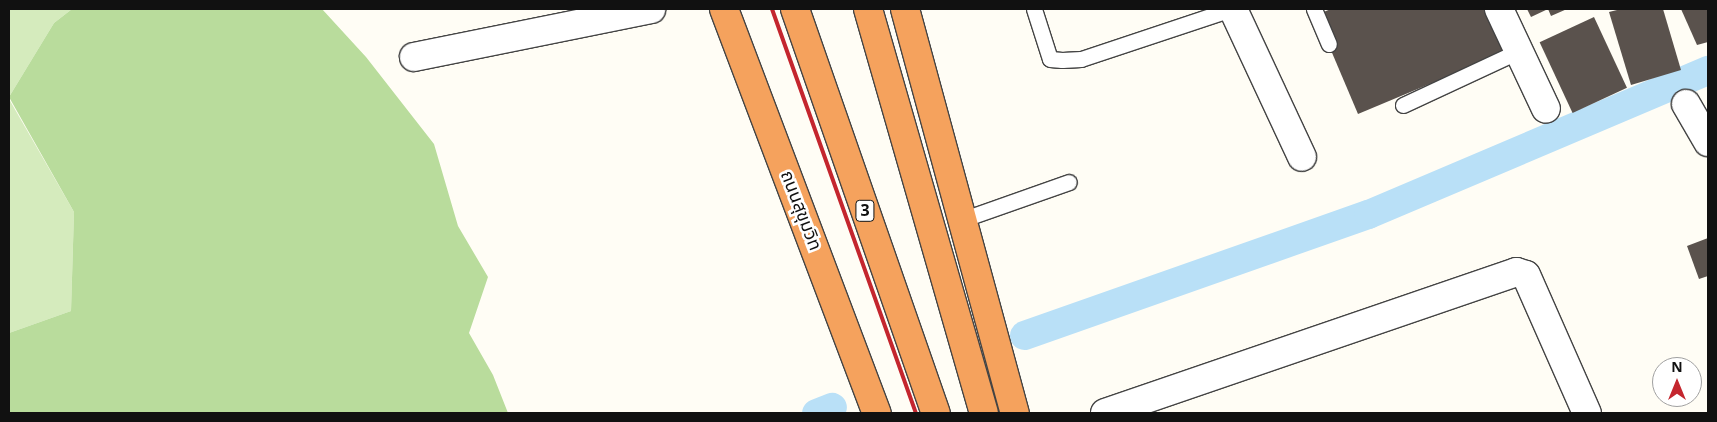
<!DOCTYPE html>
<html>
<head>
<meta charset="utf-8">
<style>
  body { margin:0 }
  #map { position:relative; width:1717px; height:422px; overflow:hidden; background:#fffdf5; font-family:Georgia,"Noto Sans Thai",serif }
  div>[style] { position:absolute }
  .green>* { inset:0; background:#d5ebbd }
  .forest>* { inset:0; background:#b9dc9c }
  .canal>* { height:29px; margin:-14.5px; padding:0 14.5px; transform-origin:14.5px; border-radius:14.5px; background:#b9e0f7 }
  .building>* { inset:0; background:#5a524d; transform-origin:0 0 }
  .roads { filter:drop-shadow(1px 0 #444) drop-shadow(-1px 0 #444) drop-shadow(0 1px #444) drop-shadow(0 -1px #444) }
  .lane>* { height:15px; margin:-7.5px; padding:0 7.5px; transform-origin:7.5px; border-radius:7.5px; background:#fff }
  .street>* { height:28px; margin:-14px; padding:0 14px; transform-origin:14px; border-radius:14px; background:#fff }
  .highway>* { height:28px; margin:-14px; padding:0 14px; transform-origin:14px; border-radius:14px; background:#f5a25d }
  .rail>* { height:4px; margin:-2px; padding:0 2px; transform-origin:2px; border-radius:2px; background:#c4262e }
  span { translate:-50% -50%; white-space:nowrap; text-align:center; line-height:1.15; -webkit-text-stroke:5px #fff; paint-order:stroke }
  .shield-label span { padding:1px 4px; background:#fff; border:1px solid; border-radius:4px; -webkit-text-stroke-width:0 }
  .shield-label { font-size:16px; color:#111; font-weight:700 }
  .street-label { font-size:18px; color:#111 }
  .frame { position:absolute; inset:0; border:10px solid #111; pointer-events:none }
  .north { position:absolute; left:1652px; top:357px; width:50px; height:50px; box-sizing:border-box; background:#fff; border:1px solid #a0a0a0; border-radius:50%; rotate:0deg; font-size:14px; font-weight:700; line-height:20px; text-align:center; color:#111 }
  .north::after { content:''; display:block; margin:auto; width:18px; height:22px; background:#c4262e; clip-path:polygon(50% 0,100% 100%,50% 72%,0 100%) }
</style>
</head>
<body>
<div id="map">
  <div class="green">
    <i style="clip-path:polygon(9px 9px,72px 9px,54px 23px,9px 97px)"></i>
    <i style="clip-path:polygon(9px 99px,74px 212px,71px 311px,9px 333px)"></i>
  </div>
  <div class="forest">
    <i style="clip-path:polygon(72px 9px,322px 9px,366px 57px,434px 144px,458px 226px,488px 277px,469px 333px,493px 375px,508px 413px,9px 413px,9px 333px,71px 311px,74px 212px,9px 97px,54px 23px)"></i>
  </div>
  <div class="canal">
    <i style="left:1024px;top:335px;width:365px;rotate:-19.4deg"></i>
    <i style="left:1368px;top:214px;width:369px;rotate:-23deg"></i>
    <i style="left:816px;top:413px;width:17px;rotate:-21deg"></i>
  </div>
  <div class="building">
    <i style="clip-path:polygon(1331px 9px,1488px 9px,1506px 52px,1358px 114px,1316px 15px)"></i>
    <i style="clip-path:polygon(1527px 9px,1567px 9px,1551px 16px,1548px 9px,1531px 17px)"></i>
    <i style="clip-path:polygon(1621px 9px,1663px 9px,1681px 70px,1631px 85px,1609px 12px)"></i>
    <i style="clip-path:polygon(1681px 9px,1708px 9px,1708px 42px,1697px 45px)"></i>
    <i style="left:1594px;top:17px;width:78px;height:60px;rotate:65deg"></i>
    <i style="clip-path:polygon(1708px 238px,1708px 276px,1699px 279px,1687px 246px)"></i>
  </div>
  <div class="roads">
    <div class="lane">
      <i style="left:1034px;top:9px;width:52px;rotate:72.3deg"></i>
      <i style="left:1050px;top:59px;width:12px;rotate:5deg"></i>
      <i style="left:1062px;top:60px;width:19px;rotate:-3deg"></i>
      <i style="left:1081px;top:59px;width:158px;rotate:-18.4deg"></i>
      <i style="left:1314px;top:9px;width:38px;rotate:67deg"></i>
      <i style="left:1403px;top:105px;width:128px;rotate:-25deg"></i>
      <i style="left:964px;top:219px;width:111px;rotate:-19.4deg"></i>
    </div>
    <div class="street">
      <i style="left:1233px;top:9px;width:163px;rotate:65deg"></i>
      <i style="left:1499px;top:9px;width:110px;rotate:64.8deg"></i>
      <i style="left:414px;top:57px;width:242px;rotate:-11.4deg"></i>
      <i style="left:1686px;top:104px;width:44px;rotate:59.9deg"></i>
      <i style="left:1105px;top:413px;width:435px;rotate:-18.9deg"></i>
      <i style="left:1516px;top:272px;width:10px;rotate:17deg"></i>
      <i style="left:1526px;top:275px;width:151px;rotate:66.2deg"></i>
    </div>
    <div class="highway">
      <i style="left:724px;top:9px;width:432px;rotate:69.3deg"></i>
      <i style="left:795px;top:9px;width:428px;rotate:70.8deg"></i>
      <i style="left:868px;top:9px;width:420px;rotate:74deg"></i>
      <i style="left:905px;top:9px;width:419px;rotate:74.8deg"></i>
    </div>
  </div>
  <div class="rail">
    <i style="left:772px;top:9px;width:429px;rotate:70.4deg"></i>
  </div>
  <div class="shield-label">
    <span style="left:865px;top:211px">3</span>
  </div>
  <div class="street-label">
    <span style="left:800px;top:211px;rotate:69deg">ถนนสุขุมวิท</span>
  </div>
  <div class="frame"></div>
  <div class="north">N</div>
</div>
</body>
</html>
